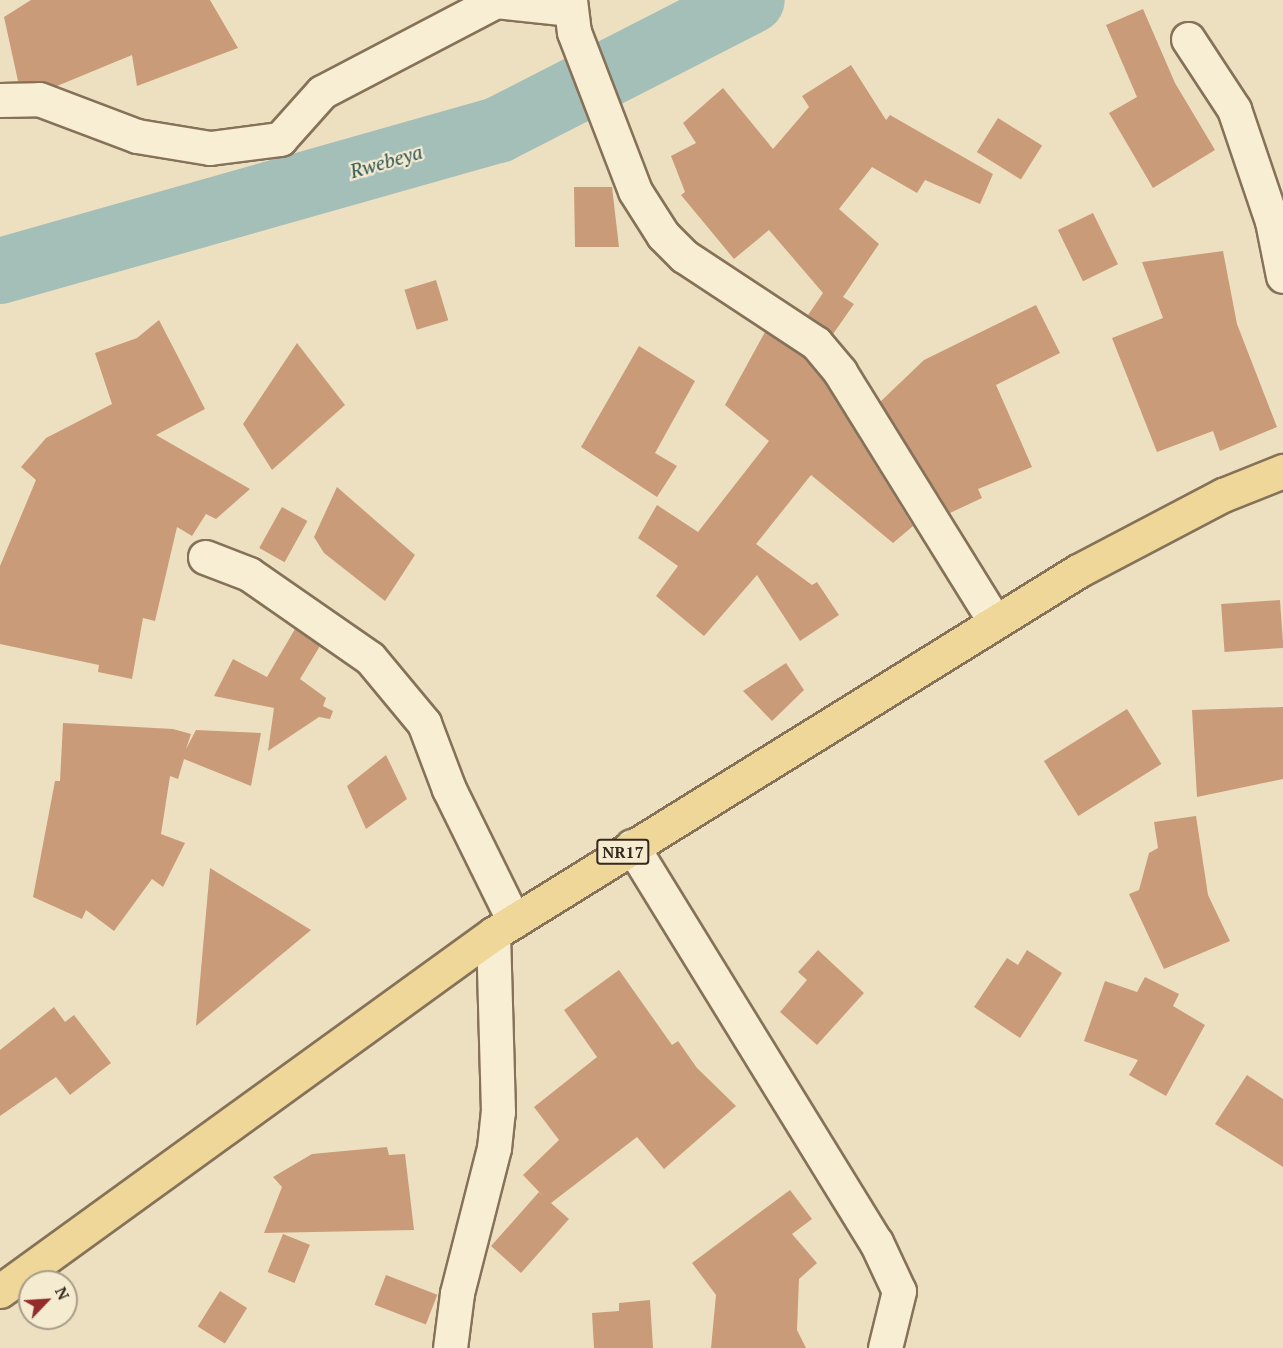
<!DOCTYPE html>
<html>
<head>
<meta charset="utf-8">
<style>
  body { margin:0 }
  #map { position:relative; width:1283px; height:1348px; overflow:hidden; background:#ede0c1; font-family:"PT Serif",serif }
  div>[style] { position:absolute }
  .river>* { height:66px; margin:-33px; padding:0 33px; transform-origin:33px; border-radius:33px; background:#a4bfb7 }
  .building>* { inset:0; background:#ca9b78; transform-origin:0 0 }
  .roads { filter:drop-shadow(2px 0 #857259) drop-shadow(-2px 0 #857259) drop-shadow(0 2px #857259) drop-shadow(0 -2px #857259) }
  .minor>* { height:33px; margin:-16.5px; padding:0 16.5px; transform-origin:16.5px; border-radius:16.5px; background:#f8eed4 }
  .major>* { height:33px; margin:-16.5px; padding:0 16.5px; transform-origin:16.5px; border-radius:16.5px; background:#efd699 }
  span { translate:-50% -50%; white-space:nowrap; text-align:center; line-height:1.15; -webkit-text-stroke:4.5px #f4ebd1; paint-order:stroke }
  .shield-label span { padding:2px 4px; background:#f4ebd1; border:2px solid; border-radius:4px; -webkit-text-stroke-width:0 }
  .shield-label { font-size:16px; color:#36291d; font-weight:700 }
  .water-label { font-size:20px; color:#2d5553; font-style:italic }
  .north { position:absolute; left:18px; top:1270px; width:60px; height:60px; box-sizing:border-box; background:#f4ebd1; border:2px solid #a89d89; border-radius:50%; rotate:65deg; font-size:16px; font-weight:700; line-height:24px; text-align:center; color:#36291d }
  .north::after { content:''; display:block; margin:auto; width:21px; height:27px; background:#932c2b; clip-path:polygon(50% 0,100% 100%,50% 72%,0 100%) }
</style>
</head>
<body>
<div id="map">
  <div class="river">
    <i style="left:0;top:271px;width:518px;rotate:-15.81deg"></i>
    <i style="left:498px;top:130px;width:285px;rotate:-27.1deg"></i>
  </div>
  <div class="building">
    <i style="clip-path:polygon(31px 0,210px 0,238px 48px,137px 86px,132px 55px,57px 86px,18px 81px,4px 17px)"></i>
    <i style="clip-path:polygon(1143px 9px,1175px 83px,1215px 150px,1153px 188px,1109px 113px,1137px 97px,1106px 25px)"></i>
    <i style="clip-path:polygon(851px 65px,886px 120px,890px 115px,993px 174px,980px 204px,925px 180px,917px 193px,872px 167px,839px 209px,879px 244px,843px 297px,854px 304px,833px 334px,808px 315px,823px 293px,769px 230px,734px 259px,681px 195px,685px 192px,671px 156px,696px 143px,683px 123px,723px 88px,773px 149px,809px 107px,802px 96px)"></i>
    <i style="left:998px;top:118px;width:52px;height:40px;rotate:32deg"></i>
    <i style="clip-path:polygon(574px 187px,612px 187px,619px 247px,575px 247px)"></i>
    <i style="left:1093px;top:213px;width:57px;height:39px;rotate:64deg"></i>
    <i style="clip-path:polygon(1223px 251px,1237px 324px,1277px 427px,1220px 451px,1213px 431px,1157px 452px,1112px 338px,1163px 318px,1142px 262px)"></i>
    <i style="left:436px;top:280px;width:42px;height:33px;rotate:73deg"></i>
    <i style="clip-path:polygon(1036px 305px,1060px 353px,996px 385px,1032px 467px,978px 489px,982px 498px,950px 513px,880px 402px,924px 360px)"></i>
    <i style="clip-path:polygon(159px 320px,205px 409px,156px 435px,250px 489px,216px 519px,206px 514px,192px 536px,177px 527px,155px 621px,143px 618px,132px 679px,98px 672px,99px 665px,0 644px,0 566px,36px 480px,21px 467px,46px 438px,112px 404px,95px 353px,137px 338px)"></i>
    <i style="clip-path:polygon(765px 332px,803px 357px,825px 383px,913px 526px,893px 543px,811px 475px,756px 544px,812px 585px,817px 582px,839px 615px,800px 641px,757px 575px,704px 636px,656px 596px,678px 566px,638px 538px,657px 505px,698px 532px,769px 441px,725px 405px)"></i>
    <i style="clip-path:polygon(297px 343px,345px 405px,272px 470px,243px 424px)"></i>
    <i style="clip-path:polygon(639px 346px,695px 381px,655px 453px,677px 466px,657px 497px,581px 447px)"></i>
    <i style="clip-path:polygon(337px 487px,415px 555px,385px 601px,324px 553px,314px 537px)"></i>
    <i style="left:282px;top:507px;width:29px;height:47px;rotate:29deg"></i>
    <i style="left:1280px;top:600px;width:48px;height:59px;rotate:86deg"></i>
    <i style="clip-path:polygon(295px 629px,320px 646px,300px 679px,326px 698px,323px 706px,333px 711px,330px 719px,319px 717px,268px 751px,274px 708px,214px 696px,233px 659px,267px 677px)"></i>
    <i style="clip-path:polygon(786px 663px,804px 690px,772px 721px,743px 691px)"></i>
    <i style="clip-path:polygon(1283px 707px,1283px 779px,1197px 797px,1192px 710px)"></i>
    <i style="left:1127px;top:709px;width:65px;height:98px;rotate:58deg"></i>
    <i style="clip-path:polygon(63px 723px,173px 729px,191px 734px,186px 749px,196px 730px,261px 733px,251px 786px,184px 759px,178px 779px,170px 776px,161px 834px,185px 843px,163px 887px,152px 879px,114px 931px,86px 910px,82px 919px,33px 897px,55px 781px,60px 781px)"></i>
    <i style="clip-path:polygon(386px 755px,407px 799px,366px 829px,347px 786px)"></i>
    <i style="clip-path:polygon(1196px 816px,1208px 895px,1230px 941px,1164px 969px,1129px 894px,1139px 890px,1149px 853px,1158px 848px,1154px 822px)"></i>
    <i style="clip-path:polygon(210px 868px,311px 930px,196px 1026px)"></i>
    <i style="clip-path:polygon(818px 950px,864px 993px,817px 1045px,780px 1012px,807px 980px,798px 972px)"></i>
    <i style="clip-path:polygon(1027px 950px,1062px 973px,1020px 1038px,974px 1007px,1007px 958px,1018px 965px)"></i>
    <i style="clip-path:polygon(619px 970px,672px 1045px,678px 1041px,697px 1068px,736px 1106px,664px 1169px,637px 1137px,551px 1203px,569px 1219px,521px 1273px,491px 1246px,539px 1192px,544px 1197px,523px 1175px,559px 1140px,534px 1107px,597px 1057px,564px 1010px)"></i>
    <i style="clip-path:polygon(1145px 977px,1179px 994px,1173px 1006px,1205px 1025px,1166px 1096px,1129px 1075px,1138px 1060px,1084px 1041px,1105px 981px,1137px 992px)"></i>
    <i style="clip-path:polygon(54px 1007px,65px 1022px,74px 1015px,111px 1063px,70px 1095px,56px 1077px,0 1116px,0 1050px)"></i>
    <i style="clip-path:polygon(1247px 1075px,1283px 1099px,1283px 1167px,1215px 1124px)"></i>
    <i style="clip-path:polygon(387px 1147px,389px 1155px,405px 1154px,414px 1230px,264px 1233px,282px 1187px,273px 1177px,312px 1154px)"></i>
    <i style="clip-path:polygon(790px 1190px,812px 1219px,792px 1234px,817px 1263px,799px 1279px,797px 1330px,806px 1348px,711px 1348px,716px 1295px,692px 1263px)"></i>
    <i style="left:283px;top:1234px;width:29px;height:41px;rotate:22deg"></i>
    <i style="left:386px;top:1275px;width:55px;height:32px;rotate:21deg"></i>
    <i style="left:220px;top:1291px;width:32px;height:42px;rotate:32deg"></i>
    <i style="clip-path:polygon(650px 1300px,653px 1348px,594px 1348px,592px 1313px,619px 1311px,619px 1303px)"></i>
  </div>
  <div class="roads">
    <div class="minor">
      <i style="left:570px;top:0;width:32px;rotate:83deg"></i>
      <i style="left:574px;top:32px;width:170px;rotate:69deg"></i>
      <i style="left:635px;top:191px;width:52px;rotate:57.5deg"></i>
      <i style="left:663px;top:235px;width:30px;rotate:45deg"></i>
      <i style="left:684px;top:256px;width:158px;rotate:33.4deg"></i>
      <i style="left:816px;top:343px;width:38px;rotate:50deg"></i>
      <i style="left:840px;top:372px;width:294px;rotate:58.2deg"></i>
      <i style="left:1188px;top:39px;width:84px;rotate:56.7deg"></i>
      <i style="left:1234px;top:109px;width:118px;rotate:71.3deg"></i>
      <i style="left:1272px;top:221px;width:56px;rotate:78.7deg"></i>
      <i style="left:0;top:100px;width:39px;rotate:-1deg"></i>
      <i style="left:39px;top:99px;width:105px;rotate:20.7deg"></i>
      <i style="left:137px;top:136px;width:74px;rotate:9.3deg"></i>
      <i style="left:210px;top:148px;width:71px;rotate:-7.3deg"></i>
      <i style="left:280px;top:139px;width:63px;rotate:-48.2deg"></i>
      <i style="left:322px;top:92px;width:196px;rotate:-27.6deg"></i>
      <i style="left:496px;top:1px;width:75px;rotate:6.1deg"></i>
      <i style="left:205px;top:557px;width:47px;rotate:21.1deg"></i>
      <i style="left:249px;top:574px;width:147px;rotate:34.8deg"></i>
      <i style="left:370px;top:658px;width:85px;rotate:50.3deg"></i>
      <i style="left:424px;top:723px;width:71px;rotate:69.3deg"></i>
      <i style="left:449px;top:789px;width:147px;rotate:63.8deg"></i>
      <i style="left:632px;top:846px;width:465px;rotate:58.4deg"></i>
      <i style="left:876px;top:1242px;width:54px;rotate:64.9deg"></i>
      <i style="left:899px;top:1291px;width:59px;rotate:103.8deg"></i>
      <i style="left:450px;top:1348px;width:55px;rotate:-82.7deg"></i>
      <i style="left:457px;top:1293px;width:150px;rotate:-75.7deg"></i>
      <i style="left:494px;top:1148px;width:36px;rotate:-84deg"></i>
      <i style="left:498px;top:1112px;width:178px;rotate:-91.6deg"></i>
    </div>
    <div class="major">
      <i style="left:0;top:1291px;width:609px;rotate:-35.91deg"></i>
      <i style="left:493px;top:934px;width:688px;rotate:-31.82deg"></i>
      <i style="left:1078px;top:571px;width:164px;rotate:-27.7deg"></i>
      <i style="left:1223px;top:495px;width:65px;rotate:-21.8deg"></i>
    </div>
  </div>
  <div class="shield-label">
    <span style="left:623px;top:852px">NR17</span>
  </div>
  <div class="water-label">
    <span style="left:386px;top:161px;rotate:-16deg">Rwebeya</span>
  </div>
  <div class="north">N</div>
</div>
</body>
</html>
